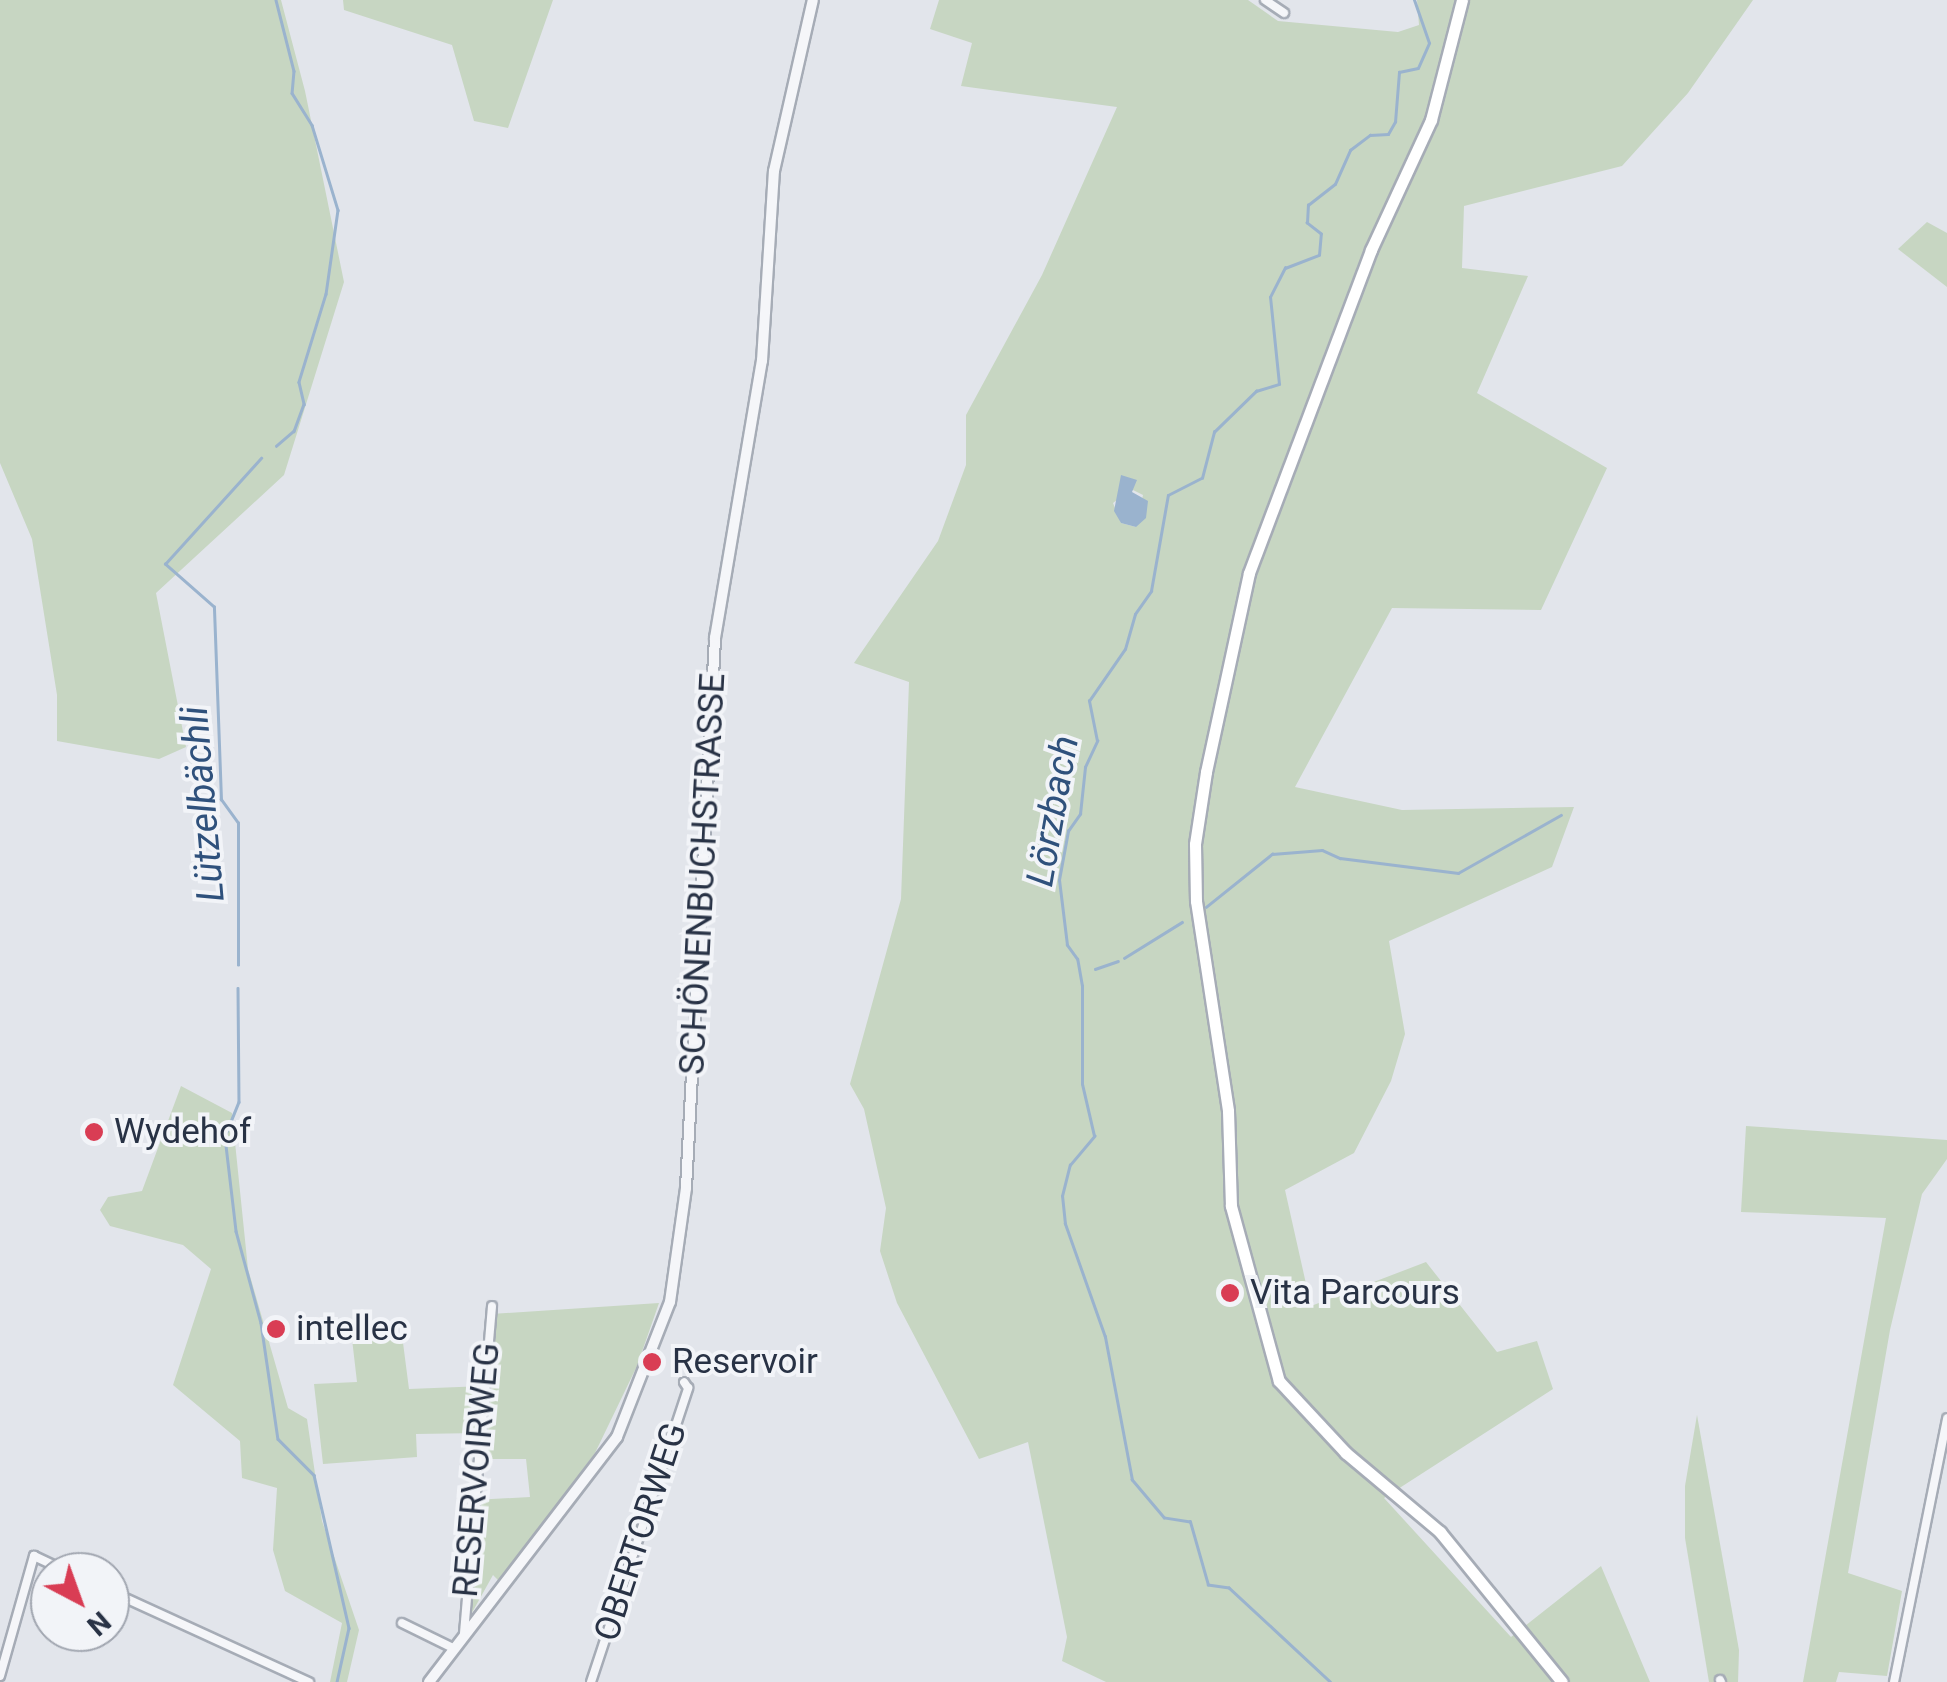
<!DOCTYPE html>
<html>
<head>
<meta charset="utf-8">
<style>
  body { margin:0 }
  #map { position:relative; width:1947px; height:1682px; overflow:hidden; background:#e2e5eb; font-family:Roboto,sans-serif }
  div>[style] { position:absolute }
  .green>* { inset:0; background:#c7d6c2 }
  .water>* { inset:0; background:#9ab3ce }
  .stream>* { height:2.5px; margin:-1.25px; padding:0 1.25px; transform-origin:1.25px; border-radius:1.25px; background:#9ab3ce }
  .roads { filter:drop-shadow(2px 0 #a6acb6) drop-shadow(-2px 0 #a6acb6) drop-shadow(0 2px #a6acb6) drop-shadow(0 -2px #a6acb6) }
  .minor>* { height:8px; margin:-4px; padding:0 4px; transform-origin:4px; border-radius:4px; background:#f5f6f9 }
  .tertiary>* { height:10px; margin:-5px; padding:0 5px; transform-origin:5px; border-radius:5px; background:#f5f6f9 }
  .secondary>* { height:11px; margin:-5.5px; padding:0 5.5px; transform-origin:5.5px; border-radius:5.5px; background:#fff }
  .dots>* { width:28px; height:28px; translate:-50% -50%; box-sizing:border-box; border:5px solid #f2f4f8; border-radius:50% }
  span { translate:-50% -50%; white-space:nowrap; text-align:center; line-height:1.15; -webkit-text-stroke:8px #f2f4f8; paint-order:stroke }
  .street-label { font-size:35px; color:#283245 }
  .poi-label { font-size:35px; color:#283245 }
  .left { translate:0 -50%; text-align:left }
  .water-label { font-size:38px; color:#2f517c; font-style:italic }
  .north { position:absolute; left:30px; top:1552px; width:100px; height:100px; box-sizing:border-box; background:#f2f4f8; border:2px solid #a1a6b0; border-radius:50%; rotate:139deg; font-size:28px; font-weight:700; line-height:40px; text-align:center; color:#283245 }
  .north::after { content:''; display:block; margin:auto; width:35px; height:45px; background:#d93d54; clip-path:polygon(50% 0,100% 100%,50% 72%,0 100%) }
</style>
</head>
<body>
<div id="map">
  <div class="green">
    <i style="clip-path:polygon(0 0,281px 0,305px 91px,344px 282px,284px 475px,156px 593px,186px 747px,159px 759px,57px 741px,57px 695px,32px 539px,0 463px)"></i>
    <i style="clip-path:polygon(343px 0,553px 0,508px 128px,474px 121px,452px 45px,344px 10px)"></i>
    <i style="clip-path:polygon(evenodd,939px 0,1248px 0,1278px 21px,1398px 32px,1419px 25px,1417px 0,1753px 0,1688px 93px,1622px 166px,1464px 206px,1462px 268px,1528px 276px,1477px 393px,1607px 468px,1541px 610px,1392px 608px,1295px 787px,1402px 810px,1574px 807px,1552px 867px,1389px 941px,1405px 1034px,1391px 1081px,1354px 1153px,1285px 1190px,1311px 1306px,1426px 1262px,1497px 1352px,1537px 1341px,1553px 1389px,1384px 1498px,1511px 1637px,1601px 1566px,1650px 1682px,1106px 1682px,1062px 1661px,1067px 1637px,1028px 1442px,979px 1459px,897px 1303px,880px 1251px,886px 1208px,864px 1109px,850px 1084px,901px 899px,909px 682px,854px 663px,938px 541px,966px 465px,966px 415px,1042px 275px,1117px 107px,961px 86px,972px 43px,930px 29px,939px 0,1131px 489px,1143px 495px,1136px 527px,1121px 523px,1113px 503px,1131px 489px)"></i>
    <i style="clip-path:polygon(1927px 222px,1947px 233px,1947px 287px,1898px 249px)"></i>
    <i style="clip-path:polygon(181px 1086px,232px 1113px,248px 1269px,288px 1408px,307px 1419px,322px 1521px,359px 1630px,347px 1682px,330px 1682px,342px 1623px,285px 1591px,273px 1550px,277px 1488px,242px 1478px,240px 1441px,173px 1385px,211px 1269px,183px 1245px,110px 1226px,100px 1210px,108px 1197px,142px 1191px)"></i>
    <i style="clip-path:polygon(1746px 1126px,1947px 1140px,1947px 1159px,1922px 1194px,1890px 1330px,1848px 1573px,1902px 1591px,1887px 1676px,1839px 1672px,1836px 1682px,1803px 1682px,1886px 1218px,1741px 1212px)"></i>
    <i style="clip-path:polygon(659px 1303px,637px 1366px,595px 1453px,500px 1582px,493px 1575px,469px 1618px,473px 1500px,530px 1497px,526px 1459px,478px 1459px,480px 1433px,416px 1434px,417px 1457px,323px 1464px,314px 1384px,357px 1382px,352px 1339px,402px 1335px,409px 1389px,484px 1386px,491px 1314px)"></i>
    <i style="clip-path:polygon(1697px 1415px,1739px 1650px,1738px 1682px,1709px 1682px,1685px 1538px,1685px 1486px)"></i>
  </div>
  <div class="water">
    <i style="clip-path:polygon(1121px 475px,1137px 480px,1132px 492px,1148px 501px,1146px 518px,1136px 527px,1121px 523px,1114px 511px)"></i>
  </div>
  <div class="stream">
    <i style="left:276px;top:0;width:73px;rotate:75.8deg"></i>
    <i style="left:294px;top:71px;width:22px;rotate:95deg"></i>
    <i style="left:292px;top:93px;width:38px;rotate:58deg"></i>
    <i style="left:312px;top:125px;width:89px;rotate:73deg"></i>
    <i style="left:338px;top:210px;width:85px;rotate:98.1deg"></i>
    <i style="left:326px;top:294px;width:92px;rotate:107.1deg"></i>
    <i style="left:299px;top:382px;width:23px;rotate:77deg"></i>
    <i style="left:304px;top:404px;width:29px;rotate:110deg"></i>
    <i style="left:294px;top:431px;width:23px;rotate:139deg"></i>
    <i style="left:1206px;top:907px;width:85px;rotate:-38.8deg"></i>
    <i style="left:1272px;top:854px;width:50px;rotate:-4.6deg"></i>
    <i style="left:1322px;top:850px;width:20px;rotate:24deg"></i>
    <i style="left:1340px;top:858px;width:119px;rotate:7.2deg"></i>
    <i style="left:1458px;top:873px;width:118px;rotate:-29.4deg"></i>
    <i style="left:1124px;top:958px;width:68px;rotate:-31.8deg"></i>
    <i style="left:238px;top:965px;width:142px;rotate:-90deg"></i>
    <i style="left:238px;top:823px;width:29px;rotate:-126deg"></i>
    <i style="left:221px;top:800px;width:193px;rotate:-92.1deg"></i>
    <i style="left:214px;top:607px;width:65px;rotate:-138.7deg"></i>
    <i style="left:165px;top:564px;width:143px;rotate:-47.8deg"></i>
    <i style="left:1095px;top:969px;width:24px;rotate:-19deg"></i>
    <i style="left:238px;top:988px;width:114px;rotate:89.5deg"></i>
    <i style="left:239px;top:1102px;width:38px;rotate:112deg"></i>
    <i style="left:225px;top:1137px;width:95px;rotate:83.3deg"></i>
    <i style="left:236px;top:1231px;width:95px;rotate:74.8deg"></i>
    <i style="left:261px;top:1323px;width:117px;rotate:81.7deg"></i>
    <i style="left:278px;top:1439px;width:51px;rotate:45deg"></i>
    <i style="left:314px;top:1475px;width:157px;rotate:77.1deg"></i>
    <i style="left:349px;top:1628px;width:55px;rotate:102.5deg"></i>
    <i style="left:1330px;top:1682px;width:138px;rotate:-137.1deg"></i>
    <i style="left:1229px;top:1588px;width:21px;rotate:-172deg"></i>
    <i style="left:1208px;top:1585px;width:66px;rotate:-105.9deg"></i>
    <i style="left:1190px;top:1522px;width:26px;rotate:-171deg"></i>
    <i style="left:1164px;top:1518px;width:50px;rotate:-130.1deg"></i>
    <i style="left:1132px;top:1480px;width:146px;rotate:-100.7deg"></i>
    <i style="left:1105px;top:1337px;width:120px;rotate:-109.5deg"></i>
    <i style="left:1065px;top:1224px;width:28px;rotate:-96deg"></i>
    <i style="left:1062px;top:1196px;width:32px;rotate:-76deg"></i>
    <i style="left:1070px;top:1165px;width:38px;rotate:-50deg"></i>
    <i style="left:1094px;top:1136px;width:53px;rotate:-103deg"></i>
    <i style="left:1082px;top:1084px;width:98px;rotate:-90deg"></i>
    <i style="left:1082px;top:986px;width:27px;rotate:-100deg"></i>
    <i style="left:1077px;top:959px;width:17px;rotate:-126deg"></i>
    <i style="left:1067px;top:945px;width:65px;rotate:-97deg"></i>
    <i style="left:1059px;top:880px;width:50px;rotate:-79.6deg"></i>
    <i style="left:1068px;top:831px;width:21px;rotate:-55deg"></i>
    <i style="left:1080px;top:814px;width:47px;rotate:-83.9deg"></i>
    <i style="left:1085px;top:767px;width:29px;rotate:-65deg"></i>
    <i style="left:1097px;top:741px;width:41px;rotate:-101.3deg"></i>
    <i style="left:1089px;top:701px;width:63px;rotate:-55.3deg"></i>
    <i style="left:1125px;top:649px;width:36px;rotate:-74deg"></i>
    <i style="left:1135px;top:614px;width:28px;rotate:-55deg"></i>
    <i style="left:1151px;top:591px;width:97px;rotate:-80deg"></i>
    <i style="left:1168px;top:495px;width:38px;rotate:-27deg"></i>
    <i style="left:1202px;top:478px;width:48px;rotate:-75.4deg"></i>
    <i style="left:1214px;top:432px;width:59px;rotate:-44.3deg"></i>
    <i style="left:1256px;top:391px;width:24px;rotate:-17deg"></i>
    <i style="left:1279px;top:384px;width:87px;rotate:-95.9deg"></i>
    <i style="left:1270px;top:297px;width:33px;rotate:-63deg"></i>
    <i style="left:1285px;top:268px;width:36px;rotate:-21deg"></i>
    <i style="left:1319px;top:255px;width:21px;rotate:-85deg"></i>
    <i style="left:1321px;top:234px;width:18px;rotate:-142deg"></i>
    <i style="left:1307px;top:223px;width:18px;rotate:-87deg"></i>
    <i style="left:1308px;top:205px;width:34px;rotate:-38deg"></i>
    <i style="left:1335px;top:184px;width:37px;rotate:-66deg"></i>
    <i style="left:1350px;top:150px;width:25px;rotate:-37deg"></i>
    <i style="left:1370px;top:135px;width:18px;rotate:-3deg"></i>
    <i style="left:1388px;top:134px;width:14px;rotate:-60deg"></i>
    <i style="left:1395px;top:122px;width:50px;rotate:-85.4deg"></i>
    <i style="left:1399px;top:72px;width:19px;rotate:-12deg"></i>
    <i style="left:1418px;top:68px;width:27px;rotate:-66deg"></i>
    <i style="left:1429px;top:43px;width:46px;rotate:-109.2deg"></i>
  </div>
  <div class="roads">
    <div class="minor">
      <i style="left:1265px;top:0;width:23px;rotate:34deg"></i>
      <i style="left:110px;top:1591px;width:219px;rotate:24.6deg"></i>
      <i style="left:402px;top:1623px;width:57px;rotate:26.1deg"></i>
      <i style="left:464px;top:1633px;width:328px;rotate:-85.1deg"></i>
      <i style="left:0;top:1676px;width:125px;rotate:-74.2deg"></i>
      <i style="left:34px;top:1556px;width:38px;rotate:25deg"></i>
      <i style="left:1720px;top:1680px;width:2px;rotate:63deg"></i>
      <i style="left:591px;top:1682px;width:310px;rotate:-71.7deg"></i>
      <i style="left:688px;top:1388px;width:7px;rotate:-124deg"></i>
      <i style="left:1894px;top:1682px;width:269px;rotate:-78.6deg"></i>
    </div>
    <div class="tertiary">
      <i style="left:429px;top:1682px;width:309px;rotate:-52.5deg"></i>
      <i style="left:617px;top:1437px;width:145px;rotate:-68.6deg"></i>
      <i style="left:670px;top:1302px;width:115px;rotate:-82deg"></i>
      <i style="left:686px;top:1188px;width:551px;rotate:-86.98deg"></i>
      <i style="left:715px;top:638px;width:281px;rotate:-80.4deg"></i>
      <i style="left:762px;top:361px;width:190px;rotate:-86.4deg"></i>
      <i style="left:774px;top:171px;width:175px;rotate:-77.2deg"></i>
    </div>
    <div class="secondary">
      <i style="left:1462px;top:0;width:124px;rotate:104.5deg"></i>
      <i style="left:1431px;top:120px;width:143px;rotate:114.8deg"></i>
      <i style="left:1371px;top:250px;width:345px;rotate:110.7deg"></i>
      <i style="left:1249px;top:573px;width:204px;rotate:102.2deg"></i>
      <i style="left:1206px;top:772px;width:73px;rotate:98.7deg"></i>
      <i style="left:1195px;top:844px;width:57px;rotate:89deg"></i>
      <i style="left:1196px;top:901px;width:212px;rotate:81.3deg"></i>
      <i style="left:1228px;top:1111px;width:95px;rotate:88.2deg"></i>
      <i style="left:1231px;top:1206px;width:181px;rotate:74.7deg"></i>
      <i style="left:1279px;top:1381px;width:98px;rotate:47.1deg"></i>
      <i style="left:1346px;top:1453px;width:123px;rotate:40deg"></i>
      <i style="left:1440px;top:1532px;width:193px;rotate:50.9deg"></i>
    </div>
  </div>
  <div class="dots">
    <i style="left:94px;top:1132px;background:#d93d54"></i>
    <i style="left:1230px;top:1293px;background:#d93d54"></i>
    <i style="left:276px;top:1329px;background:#d93d54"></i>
    <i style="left:652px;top:1362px;background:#d93d54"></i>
  </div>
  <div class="street-label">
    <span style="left:703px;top:874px;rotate:-87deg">SCHÖNENBUCHSTRASSE</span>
    <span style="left:477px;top:1470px;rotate:-85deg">RESERVOIRWEG</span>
    <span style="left:641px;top:1532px;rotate:-72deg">OBERTORWEG</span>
  </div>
  <div class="poi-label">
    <span class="left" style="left:114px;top:1132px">Wydehof</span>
    <span class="left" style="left:1250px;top:1293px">Vita Parcours</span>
    <span class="left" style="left:296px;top:1329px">intellec</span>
    <span class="left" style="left:672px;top:1362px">Reservoir</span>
  </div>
  <div class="water-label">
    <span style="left:203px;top:804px;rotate:-95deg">Lützelbächli</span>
    <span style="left:1053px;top:811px;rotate:-80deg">Lörzbach</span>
  </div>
  <div class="north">N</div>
</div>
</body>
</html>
